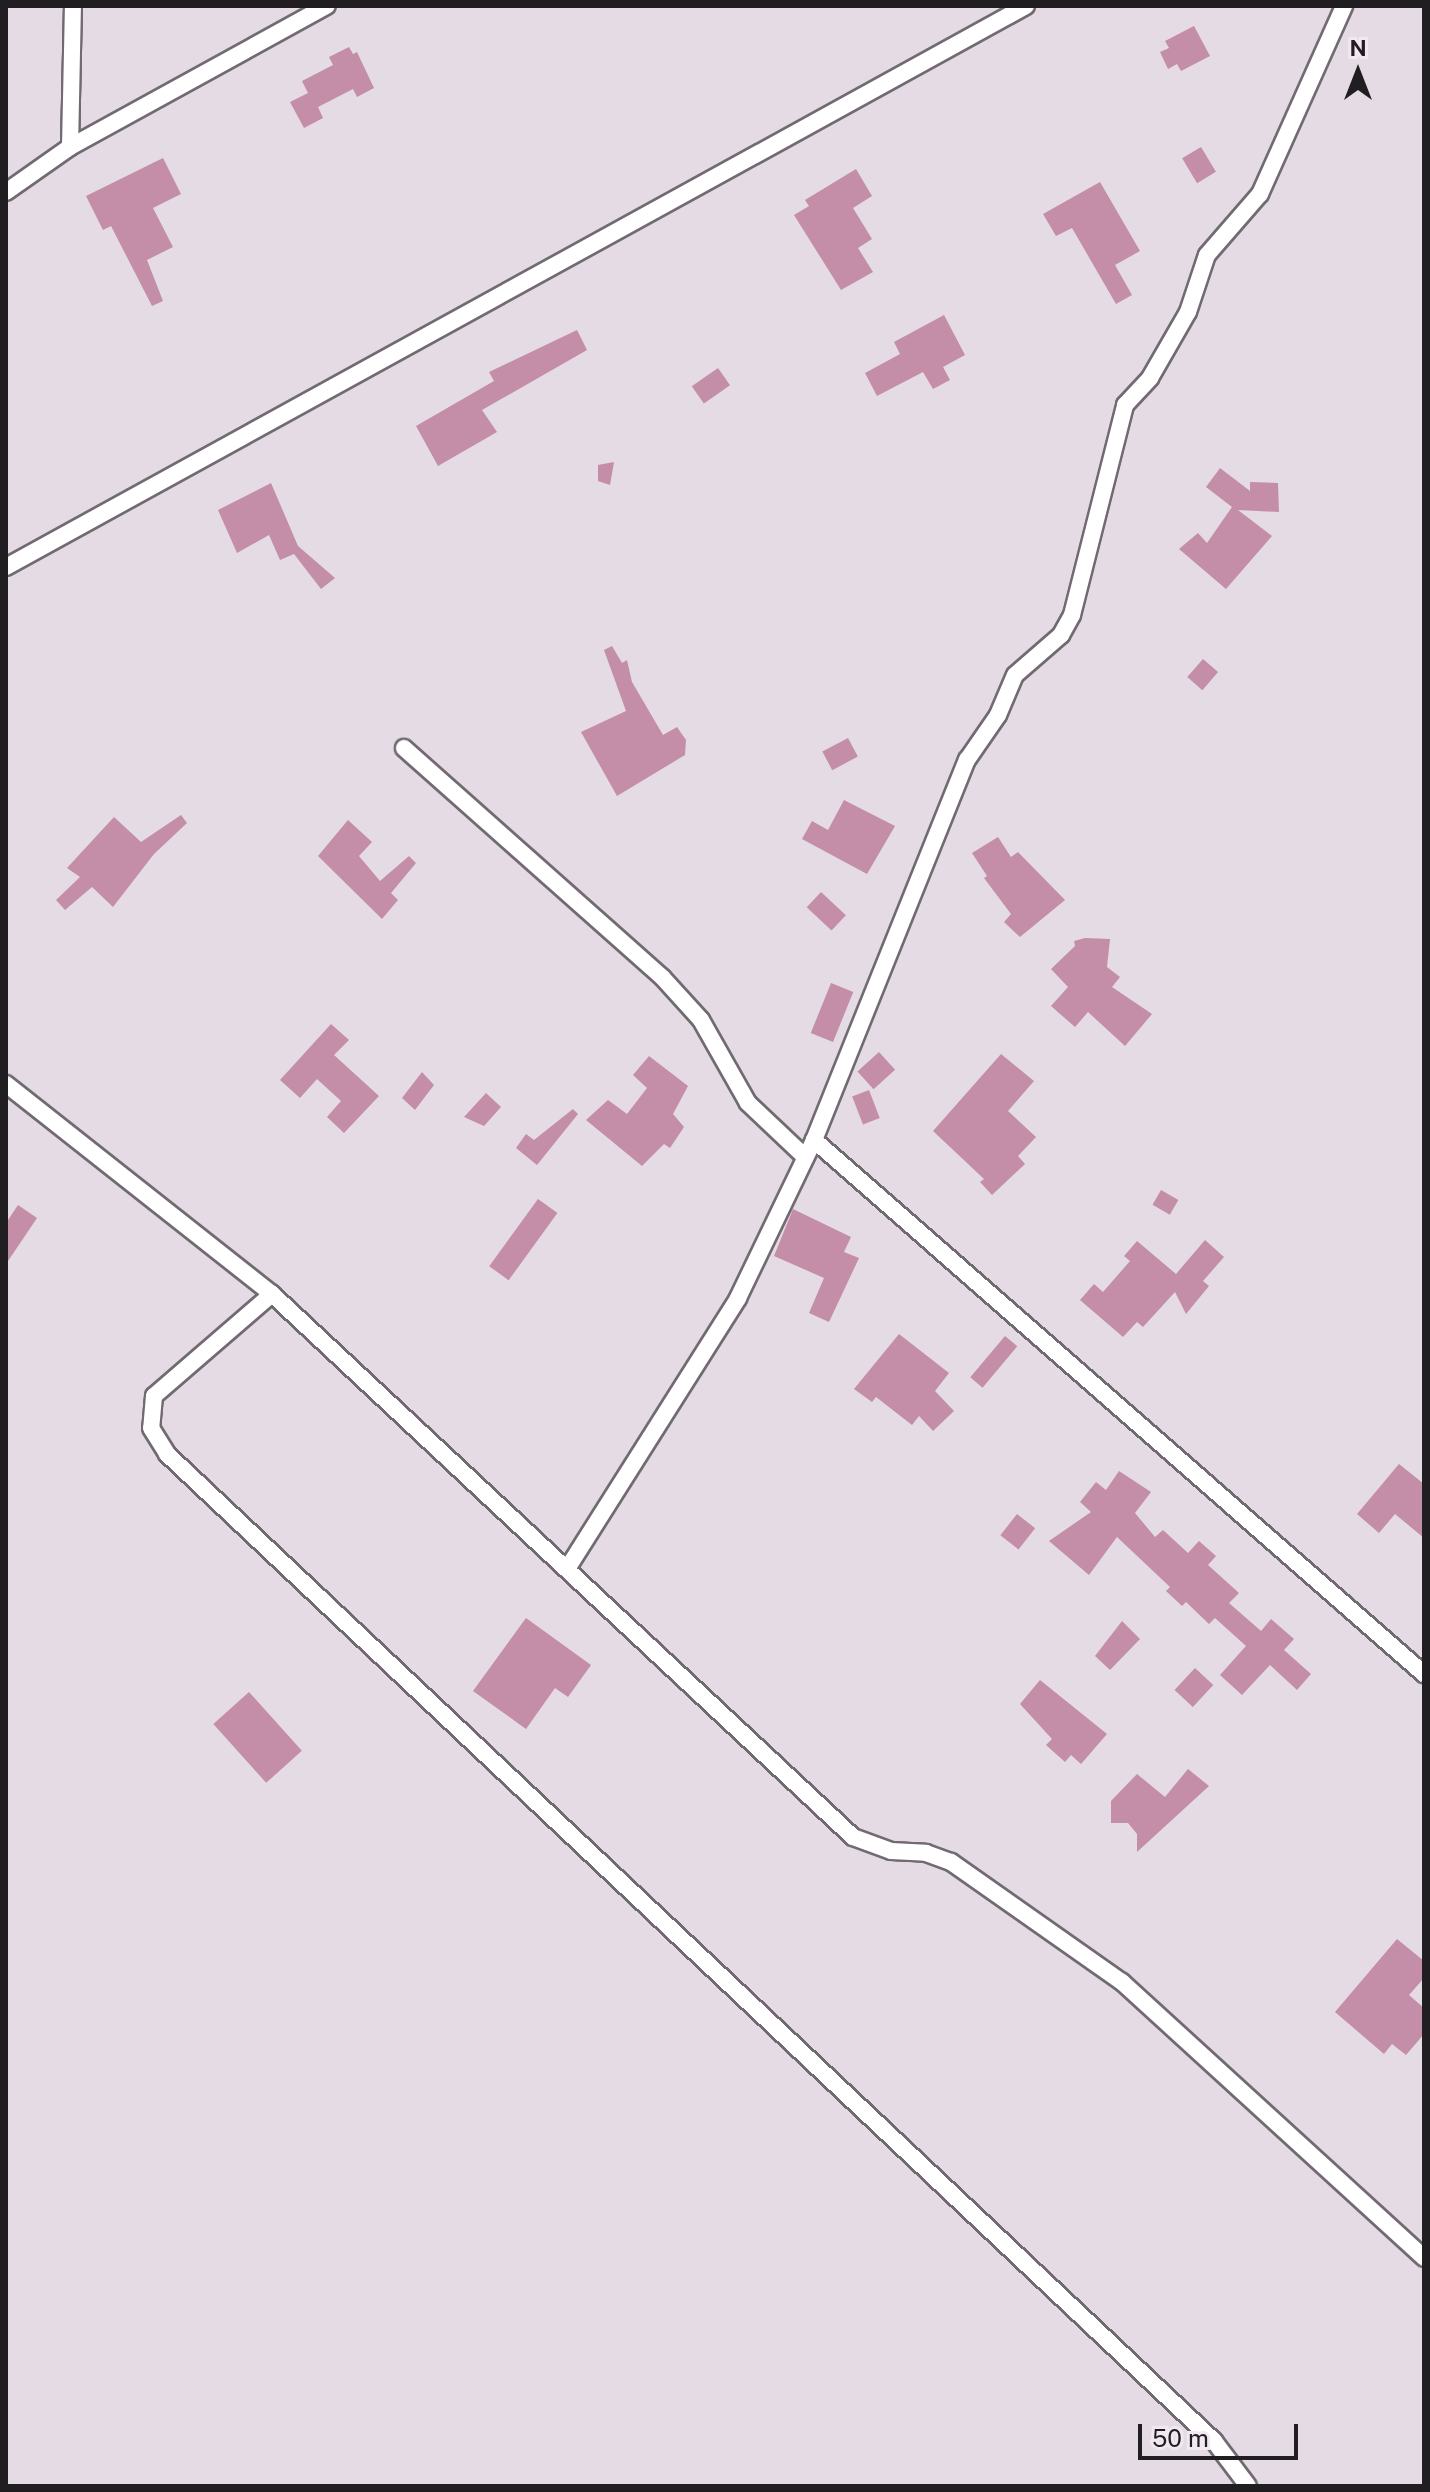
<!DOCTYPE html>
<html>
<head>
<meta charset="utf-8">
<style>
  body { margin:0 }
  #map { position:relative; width:1430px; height:2492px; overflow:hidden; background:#e4dbe4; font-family:"Public Sans",sans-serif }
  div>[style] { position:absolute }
  .building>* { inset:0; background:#c48da8; transform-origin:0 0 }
  .roads { filter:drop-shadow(2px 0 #726a72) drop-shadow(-2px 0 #726a72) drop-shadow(0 2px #726a72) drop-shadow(0 -2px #726a72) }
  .street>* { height:16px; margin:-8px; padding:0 8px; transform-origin:8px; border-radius:8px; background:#fff }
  span { translate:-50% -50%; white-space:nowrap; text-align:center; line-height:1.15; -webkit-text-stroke:6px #f1e8f2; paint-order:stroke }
  .frame { position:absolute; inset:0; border:8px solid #211e21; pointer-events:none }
  .north { position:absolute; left:1318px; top:32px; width:80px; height:80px; -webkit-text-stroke:6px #f1e8f2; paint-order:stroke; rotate:0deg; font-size:22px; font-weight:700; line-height:32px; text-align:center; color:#211e21 }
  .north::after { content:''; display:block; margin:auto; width:28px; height:36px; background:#211e21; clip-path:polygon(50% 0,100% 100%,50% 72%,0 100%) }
  .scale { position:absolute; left:1138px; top:2424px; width:160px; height:36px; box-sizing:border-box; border:4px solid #211e21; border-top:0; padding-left:10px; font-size:24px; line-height:28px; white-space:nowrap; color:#211e21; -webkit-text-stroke:6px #f1e8f2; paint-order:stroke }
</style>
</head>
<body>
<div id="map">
  <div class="building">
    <i style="clip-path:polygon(1194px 26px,1210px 56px,1181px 71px,1177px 64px,1168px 69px,1160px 52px,1169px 48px,1165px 41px)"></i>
    <i style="clip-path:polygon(349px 47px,353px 54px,357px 52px,374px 88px,357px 97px,353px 89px,318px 107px,323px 118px,304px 128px,290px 102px,308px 93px,302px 81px,333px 65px,329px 57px)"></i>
    <i style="left:1201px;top:147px;width:29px;height:22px;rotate:59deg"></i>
    <i style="clip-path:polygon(163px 158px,181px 194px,153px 208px,173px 247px,147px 260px,163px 301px,152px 306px,111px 226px,103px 230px,86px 196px)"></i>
    <i style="clip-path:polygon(856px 169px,872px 196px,853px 208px,872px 239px,858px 248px,873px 272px,841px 290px,794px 215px,809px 206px,805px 200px)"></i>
    <i style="clip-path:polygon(1100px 182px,1140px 251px,1115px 265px,1132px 295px,1116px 304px,1072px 228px,1056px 236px,1043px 214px)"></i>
    <i style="clip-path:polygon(944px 315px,965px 355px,943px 367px,950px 380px,933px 389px,923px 372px,877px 396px,865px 373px,900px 354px,894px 342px)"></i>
    <i style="clip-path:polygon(577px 330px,587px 350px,482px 410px,497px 432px,438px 466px,416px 426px,494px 381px,489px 372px)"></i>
    <i style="left:718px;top:368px;width:21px;height:32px;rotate:55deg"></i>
    <i style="clip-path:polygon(614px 462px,610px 485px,598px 481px,598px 465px)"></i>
    <i style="clip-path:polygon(1220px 468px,1250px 491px,1250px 482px,1278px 483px,1279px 512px,1238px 510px,1272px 536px,1226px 589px,1179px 549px,1198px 533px,1207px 543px,1232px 507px,1206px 487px)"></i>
    <i style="clip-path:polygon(271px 483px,298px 546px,335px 578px,321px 589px,294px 554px,280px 560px,269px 535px,237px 553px,218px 510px)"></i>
    <i style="clip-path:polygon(612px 646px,622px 663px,627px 660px,632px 682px,663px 735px,677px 727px,686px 740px,685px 755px,617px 796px,581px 732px,626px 711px,604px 650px)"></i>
    <i style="left:1203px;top:659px;width:20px;height:24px;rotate:41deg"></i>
    <i style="left:848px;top:738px;width:21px;height:29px;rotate:62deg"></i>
    <i style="clip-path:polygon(844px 800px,895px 826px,867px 874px,802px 839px,812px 821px,828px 830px)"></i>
    <i style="clip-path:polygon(181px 815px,187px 823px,154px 854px,113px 907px,92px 887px,65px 910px,56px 900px,80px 877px,67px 868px,114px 817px,141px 842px)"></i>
    <i style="clip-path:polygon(348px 820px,372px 842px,359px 856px,380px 881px,409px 856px,416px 863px,391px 893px,398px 900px,382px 919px,318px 856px)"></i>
    <i style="clip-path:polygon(998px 837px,1011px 857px,1018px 852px,1065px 900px,1020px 937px,1004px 922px,1011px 914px,984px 878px,987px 876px,972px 853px)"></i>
    <i style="left:821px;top:892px;width:34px;height:21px;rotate:43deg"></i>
    <i style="clip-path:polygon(1085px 938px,1110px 939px,1107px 967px,1120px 977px,1112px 987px,1152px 1014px,1125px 1046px,1088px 1012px,1075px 1027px,1051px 1006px,1068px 987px,1051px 969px,1075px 946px,1074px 941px)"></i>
    <i style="left:831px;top:983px;width:24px;height:54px;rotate:22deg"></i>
    <i style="clip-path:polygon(331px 1024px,349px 1040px,334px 1055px,379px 1096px,344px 1133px,327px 1117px,341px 1101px,317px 1079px,300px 1098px,280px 1080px)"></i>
    <i style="left:879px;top:1052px;width:24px;height:29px;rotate:48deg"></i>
    <i style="clip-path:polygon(1001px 1054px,1034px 1081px,1008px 1111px,1036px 1137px,1018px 1156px,1025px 1164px,992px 1195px,980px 1182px,984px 1179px,933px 1131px)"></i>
    <i style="clip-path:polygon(649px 1056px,688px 1086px,673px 1114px,684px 1127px,670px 1148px,664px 1144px,642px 1166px,586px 1120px,608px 1100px,627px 1114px,647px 1088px,633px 1075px)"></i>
    <i style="clip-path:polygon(422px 1072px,434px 1085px,415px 1110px,402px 1098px)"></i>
    <i style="left:869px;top:1090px;width:30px;height:18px;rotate:69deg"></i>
    <i style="clip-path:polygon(486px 1093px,501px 1107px,484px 1126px,464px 1117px)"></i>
    <i style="clip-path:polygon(573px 1109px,578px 1114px,537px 1165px,516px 1148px,526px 1134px,534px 1140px)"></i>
    <i style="left:1161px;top:1190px;width:20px;height:17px;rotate:30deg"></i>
    <i style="left:538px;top:1199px;width:24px;height:83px;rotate:36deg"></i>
    <i style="clip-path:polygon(18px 1205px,37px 1218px,6px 1264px,6px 1223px)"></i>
    <i style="clip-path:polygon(793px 1209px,851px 1237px,844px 1252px,859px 1258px,829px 1322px,809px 1313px,824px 1278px,774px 1256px)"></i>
    <i style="clip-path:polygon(1205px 1240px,1224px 1257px,1203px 1281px,1209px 1286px,1186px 1314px,1175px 1292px,1143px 1327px,1137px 1322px,1123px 1337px,1080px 1300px,1094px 1284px,1103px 1292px,1130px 1261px,1124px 1256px,1137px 1241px,1176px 1274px)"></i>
    <i style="clip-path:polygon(899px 1334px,949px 1373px,935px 1391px,954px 1411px,933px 1431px,919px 1416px,912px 1425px,876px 1397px,872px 1402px,854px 1389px)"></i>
    <i style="left:1005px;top:1336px;width:16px;height:54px;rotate:40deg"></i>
    <i style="clip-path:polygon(1399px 1464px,1424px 1484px,1424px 1538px,1395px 1514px,1379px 1533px,1357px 1514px)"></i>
    <i style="clip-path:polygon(1119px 1471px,1151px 1492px,1135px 1513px,1155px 1537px,1163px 1530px,1188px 1553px,1199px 1541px,1216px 1556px,1208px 1565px,1239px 1593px,1229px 1603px,1261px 1631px,1271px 1619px,1294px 1639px,1284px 1650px,1311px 1674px,1297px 1690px,1270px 1665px,1242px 1695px,1220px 1675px,1246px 1646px,1215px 1618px,1209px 1624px,1186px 1602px,1182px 1606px,1166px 1591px,1170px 1587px,1117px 1537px,1089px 1575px,1049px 1541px,1091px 1512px,1080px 1502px,1096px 1482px,1106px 1490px)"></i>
    <i style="left:1017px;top:1514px;width:23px;height:27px;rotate:38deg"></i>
    <i style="clip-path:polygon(526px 1618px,591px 1665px,568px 1697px,555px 1688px,526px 1729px,473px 1691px)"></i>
    <i style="clip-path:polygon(1122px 1621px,1140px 1639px,1110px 1670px,1095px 1656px)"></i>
    <i style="left:1195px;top:1668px;width:25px;height:30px;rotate:43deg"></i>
    <i style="clip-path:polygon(1040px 1680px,1107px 1734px,1081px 1764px,1071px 1755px,1065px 1762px,1046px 1745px,1052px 1739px,1020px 1704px)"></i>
    <i style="left:249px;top:1692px;width:79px;height:48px;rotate:48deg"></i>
    <i style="clip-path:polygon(1188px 1769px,1209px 1786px,1137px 1852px,1137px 1834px,1128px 1823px,1111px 1823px,1111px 1801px,1137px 1774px,1165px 1797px)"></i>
    <i style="clip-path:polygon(1397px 1939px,1424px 1961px,1424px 1978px,1409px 1995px,1424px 2008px,1424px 2034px,1406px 2055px,1392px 2044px,1384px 2054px,1335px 2012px)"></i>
  </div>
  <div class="roads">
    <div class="street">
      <i style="left:70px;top:147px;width:141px;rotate:-88.8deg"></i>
      <i style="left:6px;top:192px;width:78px;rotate:-35.1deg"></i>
      <i style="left:70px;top:147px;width:293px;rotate:-28.8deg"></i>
      <i style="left:6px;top:567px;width:1164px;rotate:-28.81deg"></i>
      <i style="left:404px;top:748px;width:345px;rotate:41.6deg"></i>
      <i style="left:662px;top:977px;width:58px;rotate:47.8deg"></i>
      <i style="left:701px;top:1020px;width:95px;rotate:60.5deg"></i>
      <i style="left:748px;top:1103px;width:77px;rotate:43.4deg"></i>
      <i style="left:6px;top:1084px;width:339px;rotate:38.3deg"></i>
      <i style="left:272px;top:1294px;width:795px;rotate:43.06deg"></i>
      <i style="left:853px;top:1837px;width:40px;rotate:20.2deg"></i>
      <i style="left:891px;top:1851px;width:35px;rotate:3deg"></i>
      <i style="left:926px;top:1853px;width:27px;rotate:20deg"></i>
      <i style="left:951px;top:1862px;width:209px;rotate:35.1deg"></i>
      <i style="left:1122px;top:1982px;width:409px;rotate:42.4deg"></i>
      <i style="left:814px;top:1140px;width:811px;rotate:41.2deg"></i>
      <i style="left:272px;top:1294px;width:156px;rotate:139.2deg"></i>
      <i style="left:154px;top:1396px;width:32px;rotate:95deg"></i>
      <i style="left:151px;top:1428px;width:31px;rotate:58deg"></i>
      <i style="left:167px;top:1454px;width:1439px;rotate:43.31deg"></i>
      <i style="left:1214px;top:2441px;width:56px;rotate:52.9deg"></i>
      <i style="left:567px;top:1569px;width:320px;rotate:-57.7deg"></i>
      <i style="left:738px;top:1298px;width:175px;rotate:-64.3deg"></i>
      <i style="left:814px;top:1140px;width:410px;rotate:-68.1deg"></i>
      <i style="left:967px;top:760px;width:55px;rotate:-55.4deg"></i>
      <i style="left:998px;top:715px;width:43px;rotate:-67deg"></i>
      <i style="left:1015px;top:675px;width:61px;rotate:-41deg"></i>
      <i style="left:1061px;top:635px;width:23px;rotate:-61deg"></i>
      <i style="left:1072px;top:615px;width:217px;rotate:-75.8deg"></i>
      <i style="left:1125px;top:405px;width:37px;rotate:-47deg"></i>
      <i style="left:1150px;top:378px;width:76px;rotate:-60.1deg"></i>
      <i style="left:1188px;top:312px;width:60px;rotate:-71.6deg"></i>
      <i style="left:1207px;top:255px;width:81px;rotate:-49deg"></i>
      <i style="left:1260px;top:194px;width:206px;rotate:-65.9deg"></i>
    </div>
  </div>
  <div class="frame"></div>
  <div class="north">N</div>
  <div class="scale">50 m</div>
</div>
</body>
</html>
